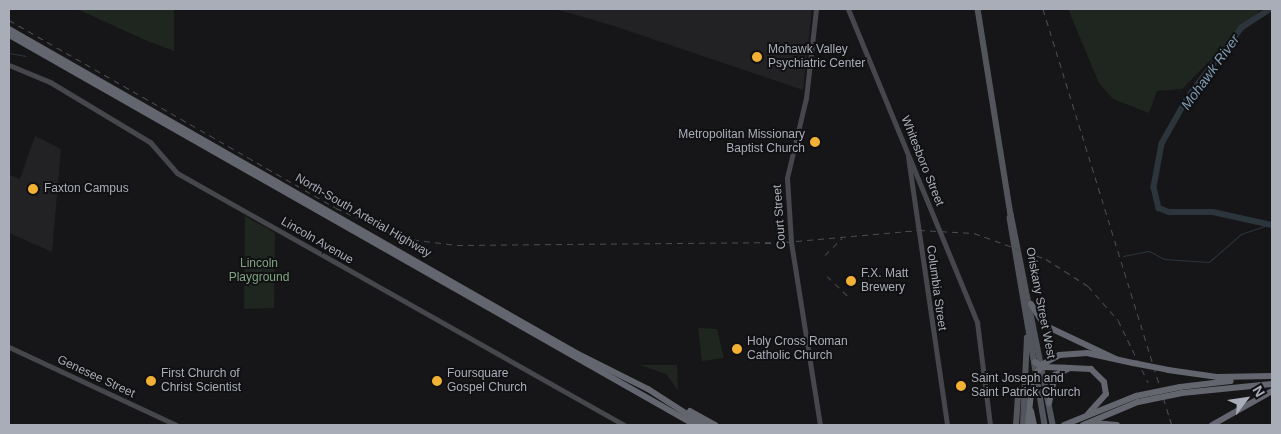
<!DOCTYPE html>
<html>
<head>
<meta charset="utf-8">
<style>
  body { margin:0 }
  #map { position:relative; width:1281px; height:434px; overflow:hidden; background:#161618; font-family:Helvetica,sans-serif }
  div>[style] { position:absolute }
  .built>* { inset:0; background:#222225 }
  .green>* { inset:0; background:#1e261f }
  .stream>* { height:1px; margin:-0.5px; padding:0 0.5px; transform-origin:0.5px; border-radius:0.5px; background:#2c353c }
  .river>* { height:5.5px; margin:-2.75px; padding:0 2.75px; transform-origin:2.75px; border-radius:2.75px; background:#2c353c }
  .secondary>* { height:5px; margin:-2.5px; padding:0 2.5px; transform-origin:2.5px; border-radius:2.5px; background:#45474d }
  .primary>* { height:5.5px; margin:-2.75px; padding:0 2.75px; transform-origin:2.75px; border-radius:2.75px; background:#53555c }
  .highway>* { height:6px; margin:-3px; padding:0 3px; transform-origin:3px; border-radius:3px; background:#63666e }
  .rail>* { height:1px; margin-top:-0.5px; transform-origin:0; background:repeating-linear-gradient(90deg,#4a4c52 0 6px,transparent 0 11px) }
  .highway-bridge>* { height:6px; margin:-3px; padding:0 3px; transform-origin:3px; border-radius:3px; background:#63666e }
  .dots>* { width:14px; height:14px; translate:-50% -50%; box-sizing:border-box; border:2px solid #111113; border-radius:50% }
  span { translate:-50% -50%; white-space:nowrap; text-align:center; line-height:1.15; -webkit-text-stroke:4px #111113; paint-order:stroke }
  .poi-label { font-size:12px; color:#a8adb8 }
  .left { translate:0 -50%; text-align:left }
  .right { translate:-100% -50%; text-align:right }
  .street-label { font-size:12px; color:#a8adb8 }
  .park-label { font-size:12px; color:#7fa381 }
  .water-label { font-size:14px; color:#7f9bb3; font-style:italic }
  .frame { position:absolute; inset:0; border:10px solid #a8adb8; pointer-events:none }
  .north { position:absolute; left:1221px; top:374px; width:50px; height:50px; -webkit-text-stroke:4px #111113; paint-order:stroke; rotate:59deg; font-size:14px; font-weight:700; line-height:20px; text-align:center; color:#a8adb8 }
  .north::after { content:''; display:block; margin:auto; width:18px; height:22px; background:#a8adb8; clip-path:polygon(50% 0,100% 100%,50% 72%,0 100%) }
</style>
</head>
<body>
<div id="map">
  <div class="built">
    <i style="clip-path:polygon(555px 9px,812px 9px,803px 90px,611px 25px)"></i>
    <i style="clip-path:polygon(35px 136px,61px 149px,52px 252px,9px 233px,9px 175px,20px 179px)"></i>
  </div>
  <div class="green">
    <i style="clip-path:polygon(77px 9px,174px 9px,174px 51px,145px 40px)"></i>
    <i style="clip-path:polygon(1068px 9px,1261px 9px,1182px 89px,1157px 91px,1149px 113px,1113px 99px,1099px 83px)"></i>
    <i style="clip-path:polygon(245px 216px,275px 233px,274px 308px,244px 309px)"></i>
    <i style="clip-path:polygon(698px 328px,717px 329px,724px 358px,702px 361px)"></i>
    <i style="clip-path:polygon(640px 365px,677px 365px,678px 390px,666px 374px)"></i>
  </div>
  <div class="stream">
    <i style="left:9px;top:53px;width:17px;rotate:10deg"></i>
    <i style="left:1123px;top:256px;width:26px;rotate:-11deg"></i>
    <i style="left:1149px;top:251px;width:17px;rotate:28deg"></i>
    <i style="left:1164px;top:259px;width:45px;rotate:3.8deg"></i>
    <i style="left:1209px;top:262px;width:43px;rotate:-41.2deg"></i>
    <i style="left:1241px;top:234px;width:31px;rotate:-19deg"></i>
  </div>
  <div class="river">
    <i style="left:1271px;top:9px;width:35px;rotate:147deg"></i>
    <i style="left:1242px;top:28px;width:86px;rotate:127.9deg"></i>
    <i style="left:1189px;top:96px;width:55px;rotate:119.4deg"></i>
    <i style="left:1162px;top:144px;width:44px;rotate:100.5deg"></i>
    <i style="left:1154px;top:187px;width:22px;rotate:77deg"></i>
    <i style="left:1159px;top:208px;width:11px;rotate:22deg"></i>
    <i style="left:1169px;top:212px;width:44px"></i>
    <i style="left:1213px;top:212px;width:60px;rotate:12.4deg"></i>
  </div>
  <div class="secondary">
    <i style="left:816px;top:9px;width:90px;rotate:96.4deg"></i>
    <i style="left:806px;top:98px;width:82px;rotate:103.4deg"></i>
    <i style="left:787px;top:178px;width:64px;rotate:86.4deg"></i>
    <i style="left:791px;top:242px;width:185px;rotate:81deg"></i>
    <i style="left:848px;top:9px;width:339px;rotate:67.6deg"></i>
    <i style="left:977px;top:322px;width:104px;rotate:82.8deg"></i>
    <i style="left:9px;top:65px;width:44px;rotate:22.5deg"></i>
    <i style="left:50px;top:82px;width:117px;rotate:31deg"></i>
    <i style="left:150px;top:142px;width:41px;rotate:48.9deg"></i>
    <i style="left:177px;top:173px;width:513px;rotate:29.41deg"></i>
    <i style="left:908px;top:157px;width:271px;rotate:81.7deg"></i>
    <i style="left:9px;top:347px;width:184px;rotate:25deg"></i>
  </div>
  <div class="primary">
    <i style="left:978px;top:9px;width:208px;rotate:80.9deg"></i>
    <i style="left:1011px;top:214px;width:215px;rotate:78.7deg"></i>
    <i style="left:1010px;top:218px;width:210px;rotate:80.4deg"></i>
    <i style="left:1016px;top:425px;width:27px;rotate:-86deg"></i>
    <i style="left:1023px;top:425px;width:87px;rotate:-87.4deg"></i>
  </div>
  <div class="highway">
    <i style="left:9px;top:29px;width:653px;rotate:29.74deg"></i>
    <i style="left:576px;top:353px;width:80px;rotate:26.6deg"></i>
    <i style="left:648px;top:389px;width:67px;rotate:32.7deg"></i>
    <i style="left:9px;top:35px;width:789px;rotate:29.62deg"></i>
    <i style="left:1031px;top:304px;width:25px;rotate:58deg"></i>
    <i style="left:1044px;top:325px;width:80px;rotate:25.3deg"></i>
    <i style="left:1059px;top:355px;width:28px;rotate:-4deg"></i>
    <i style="left:1087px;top:353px;width:47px;rotate:12.3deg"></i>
    <i style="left:1035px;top:362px;width:9px;rotate:32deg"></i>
    <i style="left:1043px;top:367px;width:24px;rotate:2deg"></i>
    <i style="left:1168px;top:370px;width:49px;rotate:8.1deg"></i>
    <i style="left:1217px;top:377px;width:55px;rotate:-1deg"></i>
    <i style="left:1180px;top:387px;width:51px;rotate:-6.7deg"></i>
    <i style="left:1182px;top:393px;width:90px;rotate:-5.7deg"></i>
    <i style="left:1049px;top:403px;width:29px;rotate:-78deg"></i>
    <i style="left:1055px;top:375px;width:17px;rotate:-25deg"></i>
    <i style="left:1070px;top:368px;width:21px;rotate:3deg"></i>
    <i style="left:1091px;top:369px;width:18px;rotate:45deg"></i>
    <i style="left:1104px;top:382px;width:12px;rotate:81deg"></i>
    <i style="left:1106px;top:394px;width:27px;rotate:132deg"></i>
    <i style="left:690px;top:411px;width:29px;rotate:29deg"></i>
    <i style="left:1031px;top:411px;width:14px;rotate:78deg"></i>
    <i style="left:1094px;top:423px;width:23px;rotate:5deg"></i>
    <i style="left:1028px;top:425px;width:45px;rotate:-84.9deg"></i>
    <i style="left:1064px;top:425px;width:78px;rotate:-21.9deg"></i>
    <i style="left:1083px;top:425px;width:60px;rotate:-22.7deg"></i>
    <i style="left:1212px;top:425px;width:69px;rotate:-29.5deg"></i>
  </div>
  <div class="rail">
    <i style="left:1043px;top:9px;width:436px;rotate:72.8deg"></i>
    <i style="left:9px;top:20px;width:377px;rotate:29.9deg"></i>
    <i style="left:336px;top:208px;width:72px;rotate:24.4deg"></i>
    <i style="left:402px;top:238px;width:55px;rotate:7.3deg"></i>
    <i style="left:457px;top:245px;width:328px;rotate:-0.5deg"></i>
    <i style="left:785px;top:242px;width:135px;rotate:-5.1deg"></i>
    <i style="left:919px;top:230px;width:55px;rotate:3.1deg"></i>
    <i style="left:974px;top:233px;width:77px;rotate:19.9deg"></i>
    <i style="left:1046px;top:259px;width:50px;rotate:32.7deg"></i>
    <i style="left:1088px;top:286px;width:45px;rotate:48.6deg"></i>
    <i style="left:1118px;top:320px;width:69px;rotate:64.2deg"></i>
    <i style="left:825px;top:255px;width:24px;rotate:-45deg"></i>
    <i style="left:827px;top:276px;width:28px;rotate:44deg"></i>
  </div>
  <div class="highway-bridge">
    <i style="left:1133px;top:363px;width:36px;rotate:11deg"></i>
    <i style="left:1032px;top:380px;width:19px;rotate:-55deg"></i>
    <i style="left:1043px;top:364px;width:18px;rotate:-29deg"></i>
    <i style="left:1136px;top:396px;width:45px;rotate:-11.6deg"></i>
    <i style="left:1138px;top:402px;width:45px;rotate:-11.6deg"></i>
  </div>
  <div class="dots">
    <i style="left:757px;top:57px;background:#f2b134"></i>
    <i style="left:815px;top:142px;background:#f2b134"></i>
    <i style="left:33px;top:189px;background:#f2b134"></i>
    <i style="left:851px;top:281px;background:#f2b134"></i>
    <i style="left:737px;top:349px;background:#f2b134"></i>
    <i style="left:151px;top:381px;background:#f2b134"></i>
    <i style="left:437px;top:381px;background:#f2b134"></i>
    <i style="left:961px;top:386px;background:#f2b134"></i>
  </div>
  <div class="poi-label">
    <span class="left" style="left:768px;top:57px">Mohawk Valley<br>Psychiatric Center</span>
    <span class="right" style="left:805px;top:142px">Metropolitan Missionary<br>Baptist Church</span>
    <span class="left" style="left:44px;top:189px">Faxton Campus</span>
    <span class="left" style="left:861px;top:281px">F.X. Matt<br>Brewery</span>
    <span class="left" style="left:747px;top:349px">Holy Cross Roman<br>Catholic Church</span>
    <span class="left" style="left:161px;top:381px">First Church of<br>Christ Scientist</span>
    <span class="left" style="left:447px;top:381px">Foursquare<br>Gospel Church</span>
    <span class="left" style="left:971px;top:386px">Saint Joseph and<br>Saint Patrick Church</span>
  </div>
  <div class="street-label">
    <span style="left:922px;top:161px;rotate:68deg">Whitesboro Street</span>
    <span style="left:363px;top:216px;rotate:30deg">North-South Arterial Highway</span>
    <span style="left:780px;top:217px;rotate:-94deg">Court Street</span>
    <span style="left:317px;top:241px;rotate:30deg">Lincoln Avenue</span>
    <span style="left:936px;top:288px;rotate:82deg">Columbia Street</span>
    <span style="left:1040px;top:303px;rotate:79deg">Oriskany Street West</span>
    <span style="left:96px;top:377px;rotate:25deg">Genesee Street</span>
  </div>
  <div class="park-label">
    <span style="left:259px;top:271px">Lincoln<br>Playground</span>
  </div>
  <div class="water-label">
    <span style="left:1210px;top:72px;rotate:-54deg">Mohawk River</span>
  </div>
  <div class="frame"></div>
  <div class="north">N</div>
</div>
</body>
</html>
